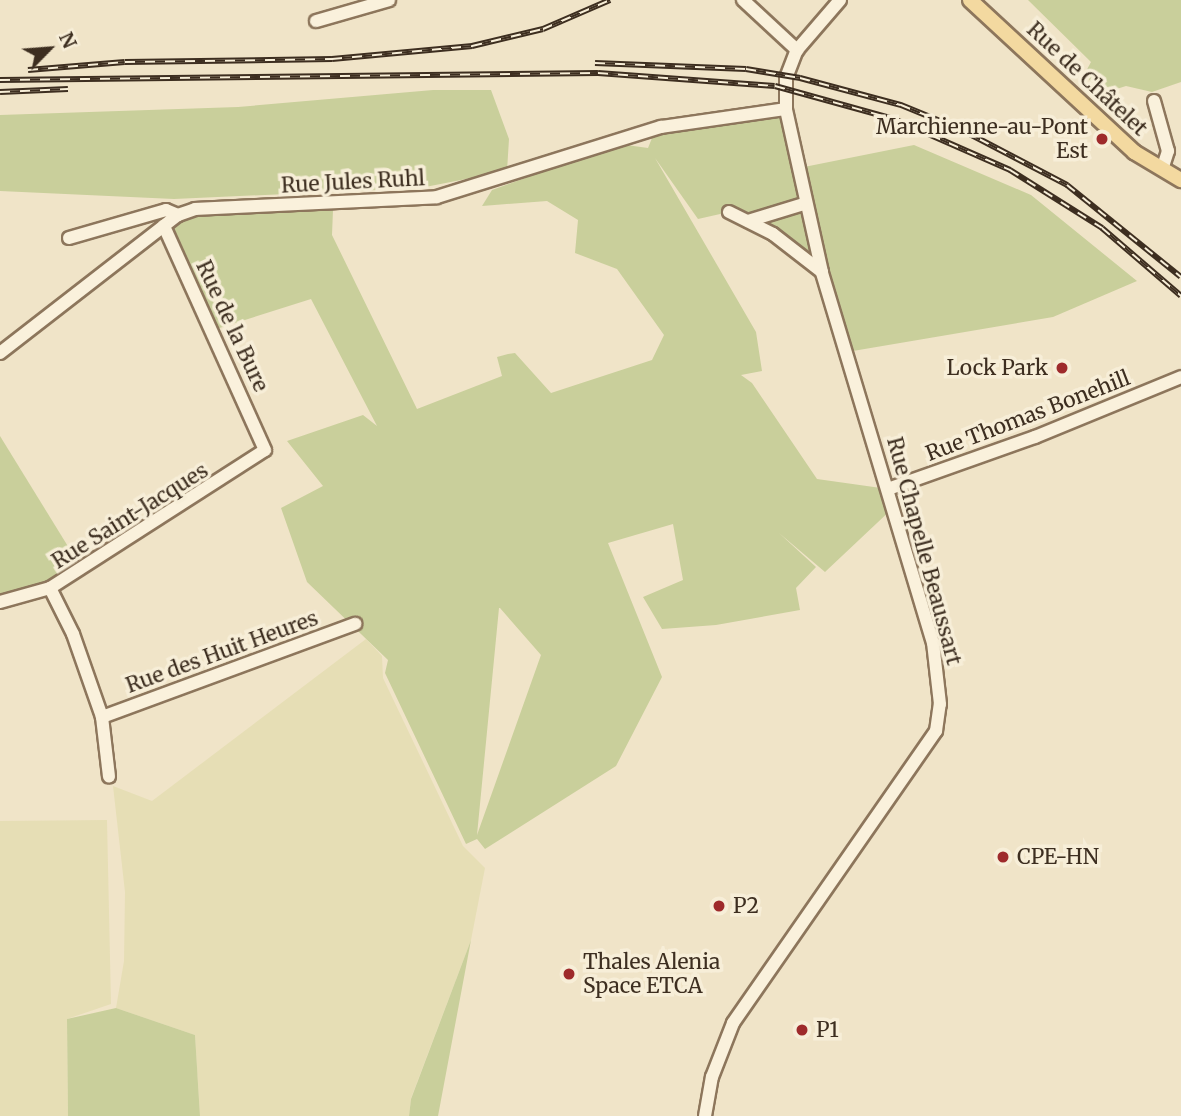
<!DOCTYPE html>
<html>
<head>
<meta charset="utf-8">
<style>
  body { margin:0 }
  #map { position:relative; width:1181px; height:1116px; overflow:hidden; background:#f0e4c8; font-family:Merriweather,serif }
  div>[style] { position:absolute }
  .farmland>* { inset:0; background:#e6deb5 }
  .green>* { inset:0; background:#c9cf9b }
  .roads { filter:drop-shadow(2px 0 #8d765c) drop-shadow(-2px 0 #8d765c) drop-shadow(0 2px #8d765c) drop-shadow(0 -2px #8d765c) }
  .minor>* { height:12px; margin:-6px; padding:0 6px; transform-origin:6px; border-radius:6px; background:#faf1dc }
  .major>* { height:14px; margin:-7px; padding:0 7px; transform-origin:7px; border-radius:7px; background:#f3d9a0 }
  .rail>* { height:6px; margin-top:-3px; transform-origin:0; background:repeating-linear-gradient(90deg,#f7eed8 0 10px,#3d2e20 0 20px); box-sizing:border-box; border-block:2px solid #3d2e20 }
  .dots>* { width:19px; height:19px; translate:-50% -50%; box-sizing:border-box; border:4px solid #f7eed8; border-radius:50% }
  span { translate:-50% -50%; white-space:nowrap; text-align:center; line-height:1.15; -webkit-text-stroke:7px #f7eed8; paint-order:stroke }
  .street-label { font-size:21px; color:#3d2e20 }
  .poi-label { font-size:21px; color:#3d2e20 }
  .right { translate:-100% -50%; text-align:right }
  .left { translate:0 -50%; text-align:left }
  .north { position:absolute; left:14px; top:14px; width:70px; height:70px; -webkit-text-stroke:5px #f7eed8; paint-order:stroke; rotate:65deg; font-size:19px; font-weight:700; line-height:28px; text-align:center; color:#3d2e20 }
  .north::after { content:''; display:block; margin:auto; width:24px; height:32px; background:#3d2e20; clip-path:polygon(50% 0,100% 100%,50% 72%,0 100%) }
</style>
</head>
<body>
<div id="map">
  <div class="farmland">
    <i style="clip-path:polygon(366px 639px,382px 656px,383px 678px,463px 846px,485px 868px,471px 940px,411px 1098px,409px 1116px,200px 1116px,195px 1035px,116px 1008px,124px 961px,125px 892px,113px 786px,152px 801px)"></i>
    <i style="clip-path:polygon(107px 820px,111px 1004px,67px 1019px,68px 1116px,0 1116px,0 821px)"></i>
  </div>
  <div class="green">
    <i style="clip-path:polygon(1028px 0,1181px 0,1181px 82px,1152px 92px,1126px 86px,1104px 93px,1084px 75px,1091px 62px)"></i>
    <i style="clip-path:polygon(433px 90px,491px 90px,509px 139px,507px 171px,420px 188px,174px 199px,0 191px,0 115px,238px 107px)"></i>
    <i style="clip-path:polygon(evenodd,786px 109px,799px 168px,914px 145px,1031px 195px,1137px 281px,1053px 317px,847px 352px,821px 262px,729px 212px,698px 219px,655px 158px,756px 332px,762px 371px,741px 375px,752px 383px,817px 479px,888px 489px,894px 507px,825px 572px,779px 533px,816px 567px,796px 588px,800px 610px,716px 625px,662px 629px,643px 597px,683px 580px,673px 524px,608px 543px,662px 677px,616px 766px,485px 849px,477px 839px,466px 844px,385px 673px,388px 660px,307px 582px,281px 508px,323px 486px,287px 441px,363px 415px,377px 426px,311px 299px,213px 330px,164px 226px,241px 205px,333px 210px,332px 235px,417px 409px,502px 376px,497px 357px,508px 354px,515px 353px,551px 393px,652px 360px,664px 335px,617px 269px,575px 253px,578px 220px,547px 201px,482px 206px,492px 190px,619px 144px,648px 148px,656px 128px,786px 109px,500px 608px,541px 655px,477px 835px,499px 608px,500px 608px)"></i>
    <i style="clip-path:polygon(0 436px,77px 561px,46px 582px,0 596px)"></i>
    <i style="clip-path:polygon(471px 940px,438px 1116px,409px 1116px,411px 1099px)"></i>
    <i style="clip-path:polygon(116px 1008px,195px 1035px,200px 1116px,68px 1116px,67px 1019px)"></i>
  </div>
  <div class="roads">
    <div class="minor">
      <i style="left:743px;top:0;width:74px;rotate:42.8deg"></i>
      <i style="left:316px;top:21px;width:76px;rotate:-16deg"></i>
      <i style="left:1154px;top:101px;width:52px;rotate:74.4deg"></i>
      <i style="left:1168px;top:151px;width:19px;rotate:108deg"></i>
      <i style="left:729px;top:212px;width:49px;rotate:26.6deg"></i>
      <i style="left:773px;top:234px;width:62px;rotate:37.8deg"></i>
      <i style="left:748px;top:221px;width:59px;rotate:-16.9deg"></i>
      <i style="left:69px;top:238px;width:101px;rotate:-16.1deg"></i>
      <i style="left:166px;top:210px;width:13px;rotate:23deg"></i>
      <i style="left:0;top:353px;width:225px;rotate:-37.8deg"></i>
      <i style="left:178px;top:215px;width:18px;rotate:-19deg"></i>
      <i style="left:195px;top:209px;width:242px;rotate:-2.8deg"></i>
      <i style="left:437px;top:197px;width:235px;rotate:-17.4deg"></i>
      <i style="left:661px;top:127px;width:126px;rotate:-8.2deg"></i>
      <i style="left:888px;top:489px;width:156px;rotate:-19.5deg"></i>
      <i style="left:1035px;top:437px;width:158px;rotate:-22.3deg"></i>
      <i style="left:50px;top:588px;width:51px;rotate:63.4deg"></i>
      <i style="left:73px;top:634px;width:88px;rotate:70.7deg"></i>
      <i style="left:102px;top:717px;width:60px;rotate:83.3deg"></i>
      <i style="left:0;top:602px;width:52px;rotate:-15.6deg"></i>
      <i style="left:50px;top:588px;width:255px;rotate:-32.7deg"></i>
      <i style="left:265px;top:450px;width:246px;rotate:-114.3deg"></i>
      <i style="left:102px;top:717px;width:270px;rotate:-20.2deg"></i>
      <i style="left:705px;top:1116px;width:40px;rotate:-80deg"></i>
      <i style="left:712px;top:1077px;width:58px;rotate:-68.7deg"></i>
      <i style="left:733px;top:1023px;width:356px;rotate:-55.2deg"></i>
      <i style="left:936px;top:731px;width:27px;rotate:-82deg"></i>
      <i style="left:940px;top:704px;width:61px;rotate:-96.5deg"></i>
      <i style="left:933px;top:643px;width:387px;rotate:-106.7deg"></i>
      <i style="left:822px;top:272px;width:167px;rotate:-102.5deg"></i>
      <i style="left:786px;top:109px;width:31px;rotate:-90deg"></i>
      <i style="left:786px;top:78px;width:30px;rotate:-69deg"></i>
      <i style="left:797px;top:50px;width:66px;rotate:-49.3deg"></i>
    </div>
    <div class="major">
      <i style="left:970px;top:0;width:224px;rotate:42.8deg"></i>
      <i style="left:1134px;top:152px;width:55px;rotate:30.8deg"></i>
    </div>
  </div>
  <div class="rail">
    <i style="left:595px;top:63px;width:151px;rotate:2.3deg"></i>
    <i style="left:746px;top:69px;width:55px;rotate:9.5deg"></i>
    <i style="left:800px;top:78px;width:105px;rotate:15deg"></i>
    <i style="left:901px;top:105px;width:66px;rotate:22.3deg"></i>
    <i style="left:962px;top:130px;width:119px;rotate:27.6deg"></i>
    <i style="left:1067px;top:185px;width:146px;rotate:38.9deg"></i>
    <i style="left:28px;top:70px;width:97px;rotate:-4.7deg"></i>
    <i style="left:125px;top:62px;width:207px;rotate:-0.8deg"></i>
    <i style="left:332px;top:59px;width:141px;rotate:-5.3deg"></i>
    <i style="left:472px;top:46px;width:73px;rotate:-13.5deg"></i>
    <i style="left:543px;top:29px;width:73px;rotate:-23.4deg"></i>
    <i style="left:0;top:80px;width:598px;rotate:-0.67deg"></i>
    <i style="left:598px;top:73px;width:177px;rotate:4.2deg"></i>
    <i style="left:775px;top:86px;width:123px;rotate:15.5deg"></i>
    <i style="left:894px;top:119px;width:127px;rotate:23.7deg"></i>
    <i style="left:1010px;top:170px;width:109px;rotate:32.2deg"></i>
    <i style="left:1102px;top:228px;width:104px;rotate:40.7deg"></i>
    <i style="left:0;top:92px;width:68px;rotate:-2.5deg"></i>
  </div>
  <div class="dots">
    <i style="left:1102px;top:139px;background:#9e2a2b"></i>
    <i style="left:1062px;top:368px;background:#9e2a2b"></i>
    <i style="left:1003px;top:857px;background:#9e2a2b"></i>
    <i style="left:719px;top:906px;background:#9e2a2b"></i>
    <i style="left:569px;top:974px;background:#9e2a2b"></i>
    <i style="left:802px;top:1030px;background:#9e2a2b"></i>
  </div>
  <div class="street-label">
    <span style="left:1087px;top:79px;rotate:43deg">Rue de Châtelet</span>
    <span style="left:353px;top:182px;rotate:-3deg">Rue Jules Ruhl</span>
    <span style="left:232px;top:326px;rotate:65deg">Rue de la Bure</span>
    <span style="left:1028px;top:416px;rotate:-21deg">Rue Thomas Bonehill</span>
    <span style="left:130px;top:516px;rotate:-32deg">Rue Saint-Jacques</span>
    <span style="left:924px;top:551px;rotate:75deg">Rue Chapelle Beaussart</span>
    <span style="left:222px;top:652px;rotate:-20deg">Rue des Huit Heures</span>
  </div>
  <div class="poi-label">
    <span class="right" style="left:1088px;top:139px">Marchienne-au-Pont<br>Est</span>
    <span class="right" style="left:1048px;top:368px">Lock Park</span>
    <span class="left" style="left:1017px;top:857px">CPE-HN</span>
    <span class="left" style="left:733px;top:906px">P2</span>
    <span class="left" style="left:583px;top:974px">Thales Alenia<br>Space ETCA</span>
    <span class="left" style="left:816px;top:1030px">P1</span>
  </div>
  <div class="north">N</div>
</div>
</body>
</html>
